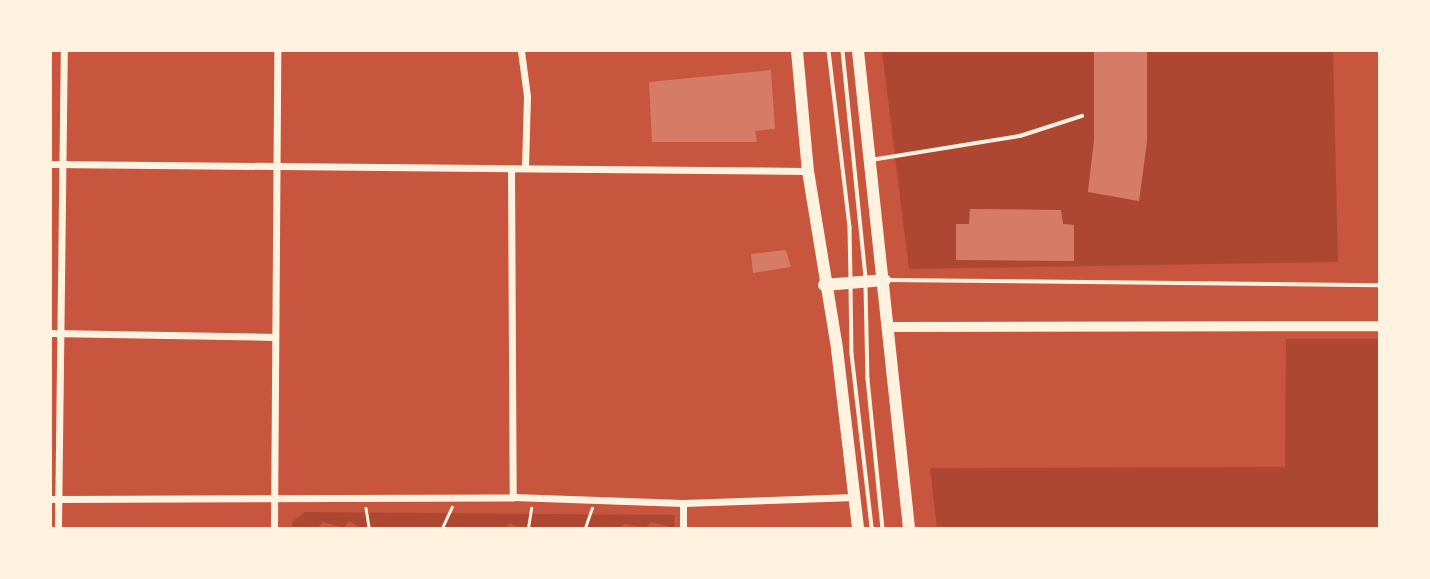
<!DOCTYPE html>
<html>
<head>
<meta charset="utf-8">
<style>
  body { margin:0 }
  #map { position:relative; width:1430px; height:579px; overflow:hidden; background:#c8553d; font-family:"Exo 2",sans-serif }
  div>[style] { position:absolute }
  .green>* { inset:0; background:#ae4732 }
  .building>* { inset:0; background:#d67c66 }
  .path>* { height:2.5px; margin:-1.25px; padding:0 1.25px; transform-origin:1.25px; border-radius:1.25px; background:#fff3e0 }
  .service>* { height:3.5px; margin:-1.75px; padding:0 1.75px; transform-origin:1.75px; border-radius:1.75px; background:#fff3e0 }
  .minor>* { height:7px; margin:-3.5px; padding:0 3.5px; transform-origin:3.5px; border-radius:3.5px; background:#fff3e0 }
  .tertiary>* { height:10px; margin:-5px; padding:0 5px; transform-origin:5px; border-radius:5px; background:#fff3e0 }
  .trunk>* { height:12px; margin:-6px; padding:0 6px; transform-origin:6px; border-radius:6px; background:#fff3e0 }
  span { translate:-50% -50%; white-space:nowrap; text-align:center; line-height:1.15; -webkit-text-stroke:7px #fff3e0; paint-order:stroke }
  .frame { position:absolute; inset:0; border:52px solid #fff3e0; pointer-events:none }
</style>
</head>
<body>
<div id="map">
  <div class="green">
    <i style="clip-path:polygon(evenodd,882px 51px,1094px 51px,1094px 141px,1088px 191px,1139px 201px,1147px 141px,1147px 51px,1333px 51px,1338px 262px,909px 269px,882px 51px,970px 209px,1061px 210px,1063px 224px,1074px 225px,1074px 261px,957px 224px,969px 224px,970px 209px)"></i>
    <i style="clip-path:polygon(1286px 339px,1379px 339px,1379px 528px,937px 528px,930px 468px,1285px 467px)"></i>
    <i style="clip-path:polygon(305px 512px,675px 515px,674px 528px,651px 522px,646px 528px,624px 524px,621px 528px,519px 528px,510px 523px,506px 528px,360px 528px,349px 521px,344px 528px,323px 522px,318px 528px,292px 528px,292px 522px)"></i>
  </div>
  <div class="building">
    <i style="clip-path:polygon(1094px 51px,1147px 51px,1147px 141px,1139px 201px,1088px 192px,1094px 141px)"></i>
    <i style="clip-path:polygon(771px 70px,775px 129px,755px 131px,757px 142px,652px 142px,649px 82px)"></i>
    <i style="clip-path:polygon(970px 209px,1061px 210px,1063px 224px,1074px 225px,1074px 261px,956px 260px,956px 224px,969px 224px)"></i>
    <i style="clip-path:polygon(786px 250px,791px 267px,753px 273px,751px 254px)"></i>
  </div>
  <div class="path">
    <i style="left:366px;top:508px;width:20px;rotate:81deg"></i>
    <i style="left:442px;top:528px;width:23px;rotate:-65deg"></i>
    <i style="left:528px;top:528px;width:20px;rotate:-81deg"></i>
    <i style="left:585px;top:528px;width:21px;rotate:-71deg"></i>
  </div>
  <div class="service">
    <i style="left:829px;top:51px;width:178px;rotate:83.2deg"></i>
    <i style="left:850px;top:228px;width:50px;rotate:88.9deg"></i>
    <i style="left:843px;top:51px;width:228px;rotate:84.2deg"></i>
    <i style="left:871px;top:160px;width:151px;rotate:-9.2deg"></i>
    <i style="left:1020px;top:136px;width:65px;rotate:-17.9deg"></i>
    <i style="left:887px;top:280px;width:492px;rotate:0.6deg"></i>
    <i style="left:851px;top:286px;width:68px;rotate:89.2deg"></i>
    <i style="left:852px;top:354px;width:175px;rotate:83.4deg"></i>
    <i style="left:866px;top:286px;width:93px;rotate:88.8deg"></i>
    <i style="left:868px;top:379px;width:150px;rotate:84.3deg"></i>
  </div>
  <div class="minor">
    <i style="left:521px;top:51px;width:45px;rotate:82.4deg"></i>
    <i style="left:527px;top:96px;width:72px;rotate:91.6deg"></i>
    <i style="left:51px;top:164px;width:757px;rotate:0.53deg"></i>
    <i style="left:511px;top:169px;width:328px;rotate:89.7deg"></i>
    <i style="left:51px;top:333px;width:224px;rotate:1deg"></i>
    <i style="left:51px;top:499px;width:462px;rotate:-0.2deg"></i>
    <i style="left:513px;top:497px;width:170px;rotate:2deg"></i>
    <i style="left:683px;top:503px;width:172px;rotate:-2deg"></i>
    <i style="left:58px;top:528px;width:477px;rotate:-89.3deg"></i>
    <i style="left:274px;top:528px;width:477px;rotate:-89.6deg"></i>
    <i style="left:683px;top:528px;width:25px;rotate:-90deg"></i>
  </div>
  <div class="tertiary">
    <i style="left:889px;top:327px;width:490px;rotate:-0.1deg"></i>
  </div>
  <div class="trunk">
    <i style="left:797px;top:51px;width:121px;rotate:84.8deg"></i>
    <i style="left:808px;top:171px;width:180px;rotate:80.7deg"></i>
    <i style="left:837px;top:349px;width:180px;rotate:83.3deg"></i>
    <i style="left:858px;top:51px;width:480px;rotate:83.9deg"></i>
    <i style="left:824px;top:285px;width:61px;rotate:-4.7deg"></i>
  </div>
  <div class="frame"></div>
</div>
</body>
</html>
